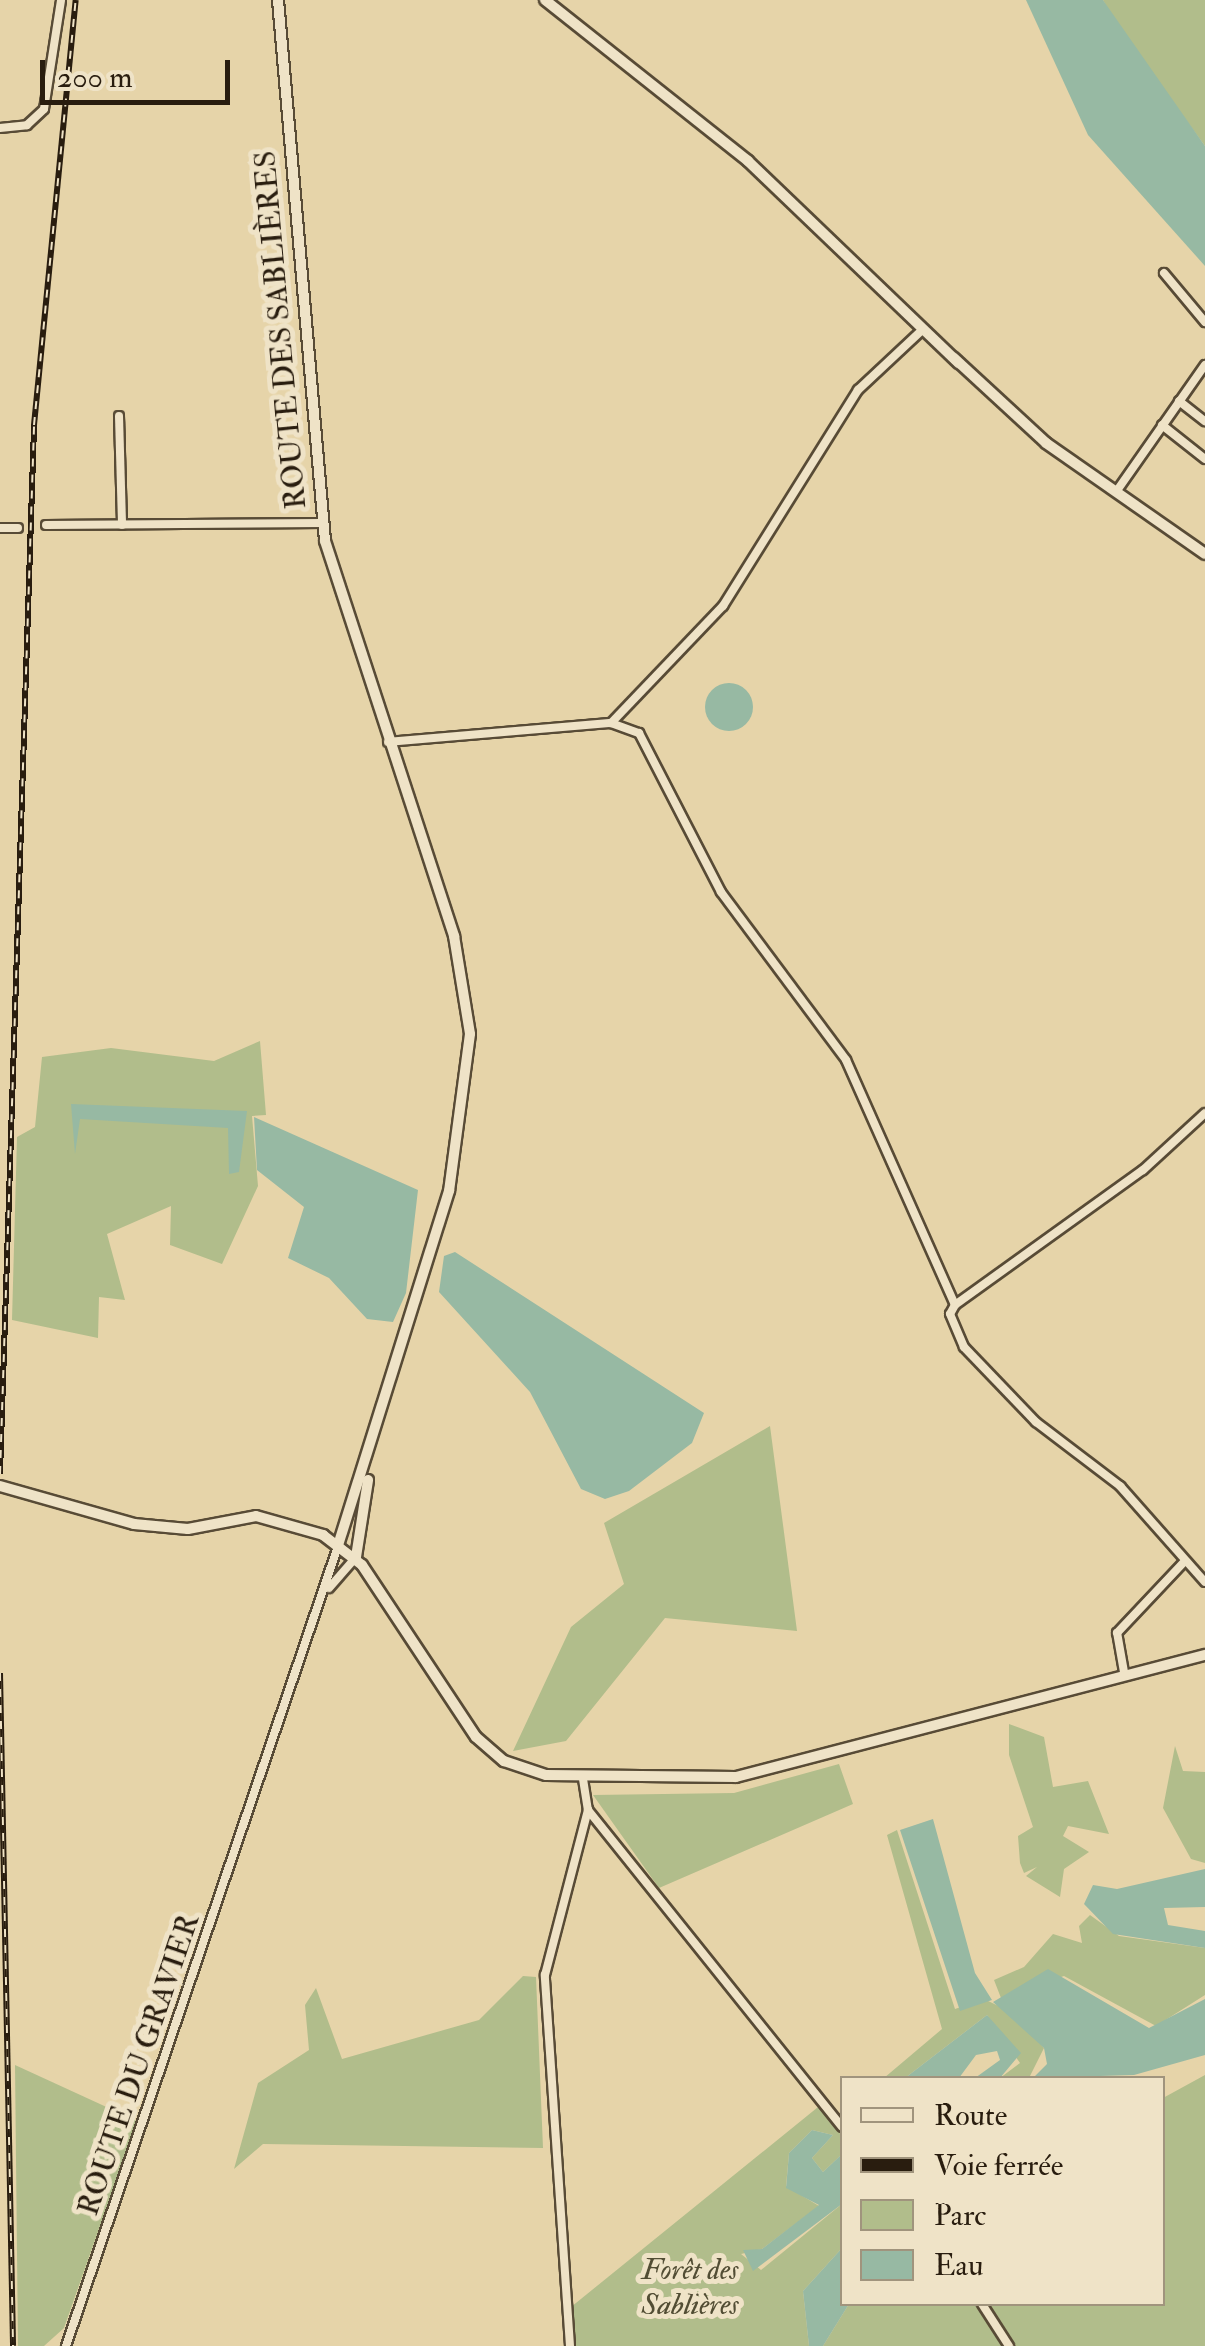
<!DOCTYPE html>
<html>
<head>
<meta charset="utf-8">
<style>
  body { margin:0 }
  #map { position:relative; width:1205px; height:2346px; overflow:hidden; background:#e6d4a9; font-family:"IM FELL Double Pica",serif }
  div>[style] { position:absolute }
  .green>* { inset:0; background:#b1bd8b }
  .water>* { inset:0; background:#97b9a3 }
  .round { border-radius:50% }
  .roads { filter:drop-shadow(2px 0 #584b36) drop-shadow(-2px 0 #584b36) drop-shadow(0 2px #584b36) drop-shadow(0 -2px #584b36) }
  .street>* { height:8px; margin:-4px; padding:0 4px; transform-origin:4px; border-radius:4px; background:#efe3c7 }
  .secondary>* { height:10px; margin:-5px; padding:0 5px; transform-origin:5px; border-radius:5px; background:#efe3c7 }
  .rail>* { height:6px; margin-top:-3px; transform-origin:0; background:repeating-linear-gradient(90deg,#efe3c7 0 8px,#291d0f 0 16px); box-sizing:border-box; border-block:2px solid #291d0f }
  span { translate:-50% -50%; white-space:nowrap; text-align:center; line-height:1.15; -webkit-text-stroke:10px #efe3c7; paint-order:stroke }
  .street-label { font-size:30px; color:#291d0f }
  .park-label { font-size:30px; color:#524d34; font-style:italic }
  .legend { position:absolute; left:840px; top:2076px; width:325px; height:230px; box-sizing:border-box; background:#efe3c7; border:2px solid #a0947d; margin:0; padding:12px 18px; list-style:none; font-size:30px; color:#291d0f }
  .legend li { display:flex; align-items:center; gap:20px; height:50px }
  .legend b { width:50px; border:2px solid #a0947d }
  .scale { position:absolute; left:40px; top:60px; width:190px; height:45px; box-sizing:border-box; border:5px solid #291d0f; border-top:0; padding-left:12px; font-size:30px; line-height:35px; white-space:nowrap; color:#291d0f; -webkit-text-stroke:8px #efe3c7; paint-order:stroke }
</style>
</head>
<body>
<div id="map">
  <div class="green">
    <i style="clip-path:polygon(1103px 0,1205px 0,1205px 146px,1118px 27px)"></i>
    <i style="clip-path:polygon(260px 1041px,266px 1115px,252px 1116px,258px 1186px,222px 1264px,170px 1245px,171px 1206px,107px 1234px,125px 1300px,99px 1297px,98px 1338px,12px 1320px,17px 1137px,35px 1127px,42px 1057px,111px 1048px,214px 1061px)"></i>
    <i style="clip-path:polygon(770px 1426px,797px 1631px,665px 1618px,566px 1741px,513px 1751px,571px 1627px,624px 1584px,604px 1523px)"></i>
    <i style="clip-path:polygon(1009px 1724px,1044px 1737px,1053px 1787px,1088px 1781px,1109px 1834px,1068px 1826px,1063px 1836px,1089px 1852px,1064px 1869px,1060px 1897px,1026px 1876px,1037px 1867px,1024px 1873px,1020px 1863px,1018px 1836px,1033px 1827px,1009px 1755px)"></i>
    <i style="clip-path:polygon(1175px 1746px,1183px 1771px,1205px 1772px,1205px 1863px,1191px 1859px,1163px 1808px)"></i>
    <i style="clip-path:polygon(839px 1764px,853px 1804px,659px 1888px,593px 1795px,734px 1793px)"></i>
    <i style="clip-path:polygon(897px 1830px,955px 2009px,984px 1999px,1015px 2014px,1044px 2048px,1029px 2078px,1000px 2078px,1020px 2063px,987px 2015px,905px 2078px,884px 2078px,942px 2029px,887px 1835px)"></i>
    <i style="clip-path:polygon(1090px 1915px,1119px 1936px,1205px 1948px,1205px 1995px,1156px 2026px,1064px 1976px,1001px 1998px,994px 1980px,1024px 1967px,1053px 1934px,1082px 1943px,1079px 1926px)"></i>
    <i style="clip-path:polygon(523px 1976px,536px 1977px,543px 2148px,263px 2144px,234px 2169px,258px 2083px,309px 2050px,305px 2005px,316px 1988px,342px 2059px,479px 2020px)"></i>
    <i style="clip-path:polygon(15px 2065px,137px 2121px,64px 2328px,44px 2346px,18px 2346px)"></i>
    <i style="clip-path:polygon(1205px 2075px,1205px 2346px,823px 2346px,849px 2304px,1162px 2304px,1163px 2098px)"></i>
    <i style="clip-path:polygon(823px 2103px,842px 2127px,842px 2154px,823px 2172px,812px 2158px,833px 2135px,812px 2130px,789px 2153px,786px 2186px,819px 2206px,762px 2249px,741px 2254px,761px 2270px,842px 2204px,842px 2248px,803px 2291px,809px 2346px,567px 2346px,571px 2307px)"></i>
  </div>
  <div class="water">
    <i style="clip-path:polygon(1026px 0,1103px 0,1205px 146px,1205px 266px,1088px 135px)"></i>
    <i class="round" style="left:705px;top:683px;width:48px;height:48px"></i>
    <i style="clip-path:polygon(71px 1104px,247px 1111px,239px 1172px,229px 1174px,228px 1128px,80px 1119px,75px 1154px)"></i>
    <i style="clip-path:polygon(254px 1117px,418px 1190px,406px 1293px,393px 1322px,367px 1319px,329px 1278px,288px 1258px,304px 1207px,257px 1170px)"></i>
    <i style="clip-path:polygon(455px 1252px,704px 1413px,692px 1443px,629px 1491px,605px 1499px,581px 1489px,530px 1392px,439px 1292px,444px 1256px)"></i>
    <i style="clip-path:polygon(933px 1819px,975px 1973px,992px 2000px,960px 2011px,900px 1830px)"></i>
    <i style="clip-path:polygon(1205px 1869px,1205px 1907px,1164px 1908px,1168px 1925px,1205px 1931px,1205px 1948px,1113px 1934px,1084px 1904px,1093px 1885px,1117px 1889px)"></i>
    <i style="clip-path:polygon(1048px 1969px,1149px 2028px,1205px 1999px,1205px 2055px,1134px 2075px,1033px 2078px,1047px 2064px,1044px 2048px,993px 2002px)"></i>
    <i style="clip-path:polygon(987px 2015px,1021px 2053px,1000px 2078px,975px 2078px,1000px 2060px,997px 2051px,976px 2055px,959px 2078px,905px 2078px)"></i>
    <i style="clip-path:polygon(812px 2130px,833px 2135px,812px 2158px,823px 2172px,842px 2154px,842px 2204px,753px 2271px,743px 2250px,762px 2249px,819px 2205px,786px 2188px,789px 2153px)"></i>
    <i style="clip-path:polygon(842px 2248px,849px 2304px,823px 2346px,809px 2346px,803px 2291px)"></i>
  </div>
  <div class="roads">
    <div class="street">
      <i style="left:0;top:128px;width:27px;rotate:-6deg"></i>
      <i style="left:27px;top:125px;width:23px;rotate:-43deg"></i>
      <i style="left:44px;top:109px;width:110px;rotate:-81.1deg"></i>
      <i style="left:1164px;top:273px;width:64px;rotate:50.1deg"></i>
      <i style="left:1179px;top:401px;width:33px;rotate:38deg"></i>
      <i style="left:119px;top:416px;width:109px;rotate:88.4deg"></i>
      <i style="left:1162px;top:425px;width:55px;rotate:38.3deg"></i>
      <i style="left:1116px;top:492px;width:155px;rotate:-55deg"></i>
      <i style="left:46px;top:525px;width:276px;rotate:-0.4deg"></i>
      <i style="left:0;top:528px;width:18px"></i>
      <i style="left:611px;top:723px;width:30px;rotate:20deg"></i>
      <i style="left:639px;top:733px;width:179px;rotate:62.7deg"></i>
      <i style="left:721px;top:892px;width:209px;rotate:53.3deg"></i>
      <i style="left:846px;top:1060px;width:268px;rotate:66deg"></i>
      <i style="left:955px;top:1305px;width:10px;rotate:119deg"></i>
      <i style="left:950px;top:1314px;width:36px;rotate:67deg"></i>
      <i style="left:964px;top:1347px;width:104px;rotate:46.2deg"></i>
      <i style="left:1036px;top:1422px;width:106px;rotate:37.3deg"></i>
      <i style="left:1120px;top:1486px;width:128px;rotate:48.5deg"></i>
      <i style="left:388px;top:742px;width:224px;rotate:-4.9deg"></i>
      <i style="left:611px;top:723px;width:162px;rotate:-46.3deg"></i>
      <i style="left:723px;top:606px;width:255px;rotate:-58deg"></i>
      <i style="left:858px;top:390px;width:86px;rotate:-43.1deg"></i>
      <i style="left:955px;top:1305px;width:231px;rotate:-35.7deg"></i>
      <i style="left:1143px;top:1170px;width:84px;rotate:-42.6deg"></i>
      <i style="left:329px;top:1588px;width:41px;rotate:-48.9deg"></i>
      <i style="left:1124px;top:1672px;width:40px;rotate:-100deg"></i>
      <i style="left:1117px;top:1633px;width:98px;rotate:-46.7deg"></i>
      <i style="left:583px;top:1779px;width:31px;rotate:81deg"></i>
      <i style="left:588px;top:1810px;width:406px;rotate:51.3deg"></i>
      <i style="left:982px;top:2304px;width:50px;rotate:57.3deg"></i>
      <i style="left:66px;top:2346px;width:848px;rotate:-71.22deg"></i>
      <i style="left:570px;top:2346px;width:372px;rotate:-93.9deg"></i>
      <i style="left:545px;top:1975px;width:171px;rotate:-75.4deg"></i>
    </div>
    <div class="secondary">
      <i style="left:278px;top:0;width:543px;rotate:85.03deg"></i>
      <i style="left:325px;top:541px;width:416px;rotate:71.9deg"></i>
      <i style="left:454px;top:936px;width:99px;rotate:80.7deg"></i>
      <i style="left:470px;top:1034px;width:158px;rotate:97.6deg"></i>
      <i style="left:449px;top:1191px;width:369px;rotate:107.4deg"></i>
      <i style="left:545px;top:0;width:259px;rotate:38.4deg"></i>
      <i style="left:748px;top:161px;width:292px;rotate:43.8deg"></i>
      <i style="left:954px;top:358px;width:125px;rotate:42.7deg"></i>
      <i style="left:1046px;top:443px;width:194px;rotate:34.9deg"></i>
      <i style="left:0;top:1486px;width:139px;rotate:15.8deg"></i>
      <i style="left:134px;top:1524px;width:54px;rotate:5.3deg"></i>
      <i style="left:188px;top:1529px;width:69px;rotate:-10.8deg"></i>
      <i style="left:256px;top:1516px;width:70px;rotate:15.8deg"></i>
      <i style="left:323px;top:1535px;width:49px;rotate:37.6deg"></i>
      <i style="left:362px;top:1565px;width:206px;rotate:56.5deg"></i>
      <i style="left:476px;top:1737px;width:37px;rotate:41deg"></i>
      <i style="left:504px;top:1761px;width:44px;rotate:18.4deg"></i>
      <i style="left:546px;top:1775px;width:190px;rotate:0.6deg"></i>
      <i style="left:736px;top:1777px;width:485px;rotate:-14.6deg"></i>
      <i style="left:356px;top:1557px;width:78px;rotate:-81.1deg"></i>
    </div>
  </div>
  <div class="rail">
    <i style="left:0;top:1474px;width:1050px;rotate:-88.14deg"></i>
    <i style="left:34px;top:425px;width:427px;rotate:-84.4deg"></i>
    <i style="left:0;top:1673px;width:673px;rotate:88.89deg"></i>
  </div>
  <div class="street-label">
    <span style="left:281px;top:330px;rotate:-95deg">ROUTE DES SABLIÈRES</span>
    <span style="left:139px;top:2065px;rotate:-71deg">ROUTE DU GRAVIER</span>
  </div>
  <div class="park-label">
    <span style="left:690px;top:2287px">Forêt des<br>Sablières</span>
  </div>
  <ul class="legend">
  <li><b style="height:12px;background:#efe3c7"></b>Route</li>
  <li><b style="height:12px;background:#291d0f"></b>Voie ferrée</li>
  <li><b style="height:28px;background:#b1bd8b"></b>Parc</li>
  <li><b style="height:28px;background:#97b9a3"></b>Eau</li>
  </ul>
  <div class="scale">200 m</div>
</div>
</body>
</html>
